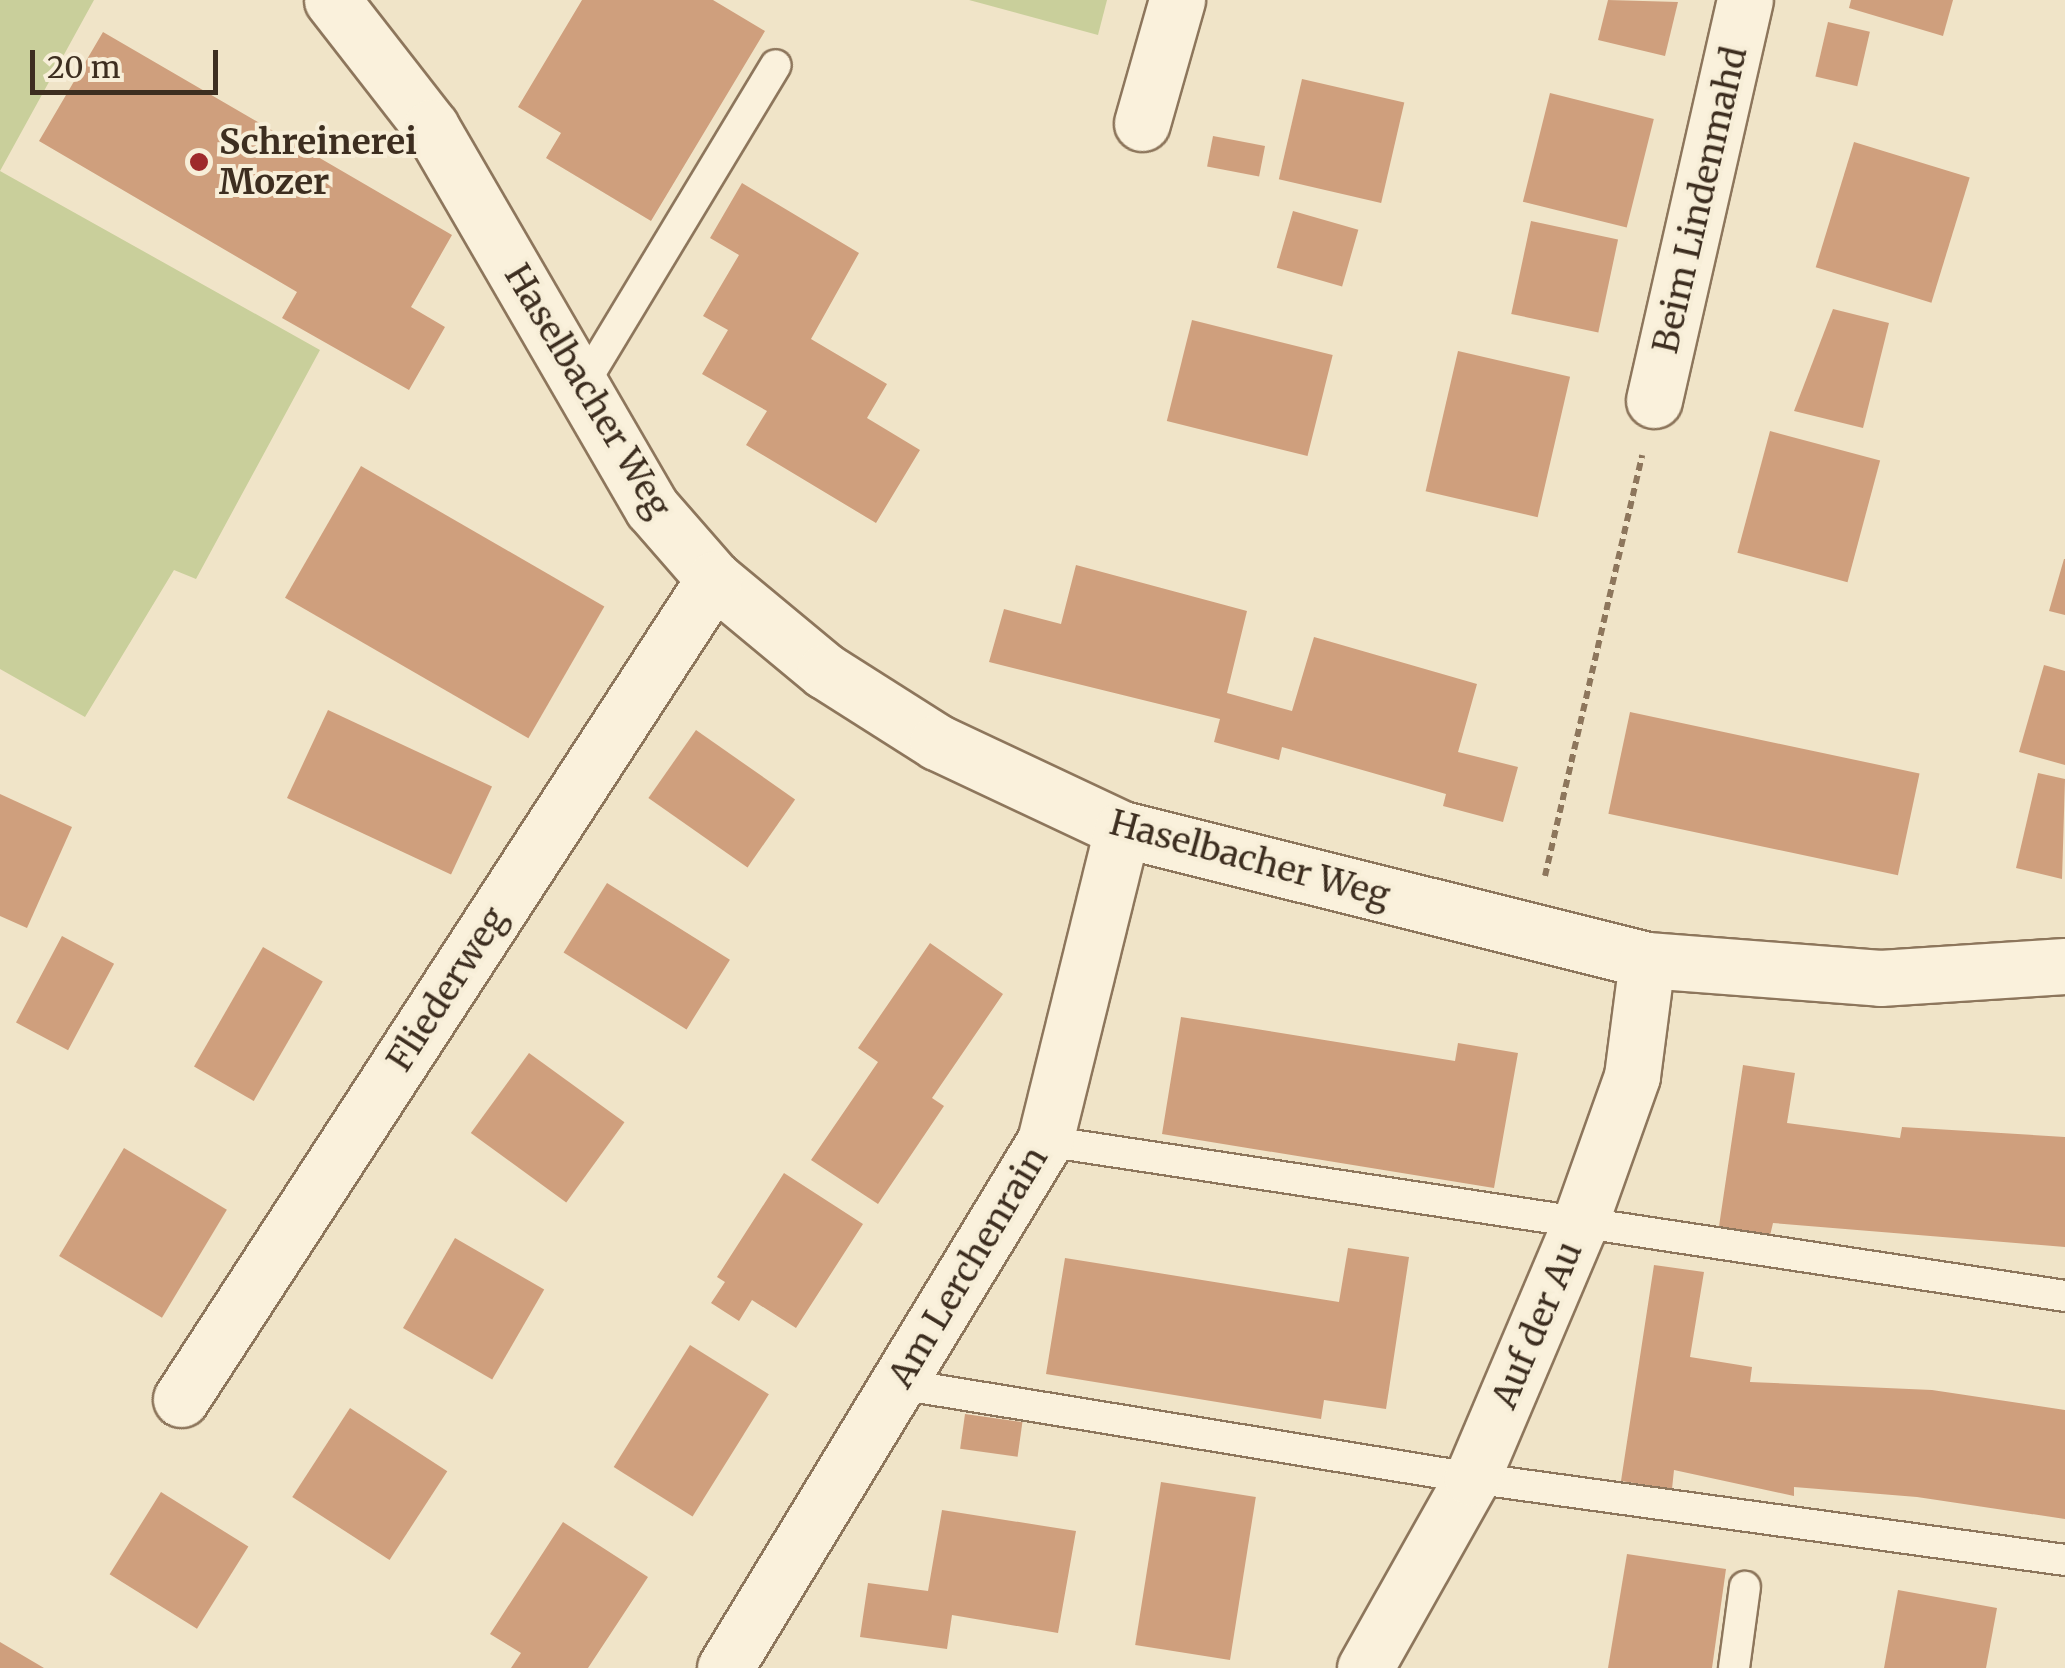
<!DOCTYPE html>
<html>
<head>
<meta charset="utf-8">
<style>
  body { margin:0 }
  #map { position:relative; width:2065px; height:1668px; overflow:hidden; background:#f0e4c8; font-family:Merriweather,serif }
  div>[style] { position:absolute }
  .green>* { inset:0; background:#c9cf9b }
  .building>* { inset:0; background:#cf9f7d; transform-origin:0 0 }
  .path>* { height:6px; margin-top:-3px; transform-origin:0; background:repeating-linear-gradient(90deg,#8d765c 0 8px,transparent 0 13px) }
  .roads { filter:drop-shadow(2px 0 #8d765c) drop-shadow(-2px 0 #8d765c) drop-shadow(0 2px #8d765c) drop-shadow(0 -2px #8d765c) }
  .service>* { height:30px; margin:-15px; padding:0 15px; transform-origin:15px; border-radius:15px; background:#faf1dc }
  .minor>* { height:55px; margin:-27.5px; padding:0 27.5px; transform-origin:27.5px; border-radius:27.5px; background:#faf1dc }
  .dots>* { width:28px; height:28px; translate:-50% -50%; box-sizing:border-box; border:5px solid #f7eed8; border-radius:50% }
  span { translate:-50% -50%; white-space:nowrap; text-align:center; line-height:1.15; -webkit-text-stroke:8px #f7eed8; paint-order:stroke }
  .poi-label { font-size:35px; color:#3d2e20; font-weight:700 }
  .left { translate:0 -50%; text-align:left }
  .street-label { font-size:35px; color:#3d2e20 }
  .scale { position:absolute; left:30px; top:50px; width:188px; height:45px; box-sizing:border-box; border:5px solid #3d2e20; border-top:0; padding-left:12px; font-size:30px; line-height:35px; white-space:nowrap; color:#3d2e20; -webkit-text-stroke:8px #f7eed8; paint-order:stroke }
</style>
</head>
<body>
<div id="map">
  <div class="green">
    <i style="clip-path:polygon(0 0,94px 0,0 171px,320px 350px,196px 579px,174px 570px,85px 717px,0 669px)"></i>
    <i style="clip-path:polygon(969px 0,1107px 0,1098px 35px)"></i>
  </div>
  <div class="building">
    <i style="clip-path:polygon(582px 0,713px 0,765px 31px,651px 221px,546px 158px,561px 133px,518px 107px)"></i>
    <i style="clip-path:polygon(1608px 0,1678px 2px,1665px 56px,1598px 40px)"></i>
    <i style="clip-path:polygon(1851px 0,1953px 0,1943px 36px,1849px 8px)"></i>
    <i style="left:1828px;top:22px;width:43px;height:56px;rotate:13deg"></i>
    <i style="clip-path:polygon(103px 32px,452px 235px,411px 307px,445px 327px,409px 390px,282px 318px,297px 292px,39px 141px)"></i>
    <i style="left:1302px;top:79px;width:105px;height:103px;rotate:13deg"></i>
    <i style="left:1550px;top:93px;width:107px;height:112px;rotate:14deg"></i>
    <i style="left:1213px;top:136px;width:53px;height:31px;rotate:11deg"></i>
    <i style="left:1854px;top:142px;width:121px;height:131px;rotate:17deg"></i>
    <i style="clip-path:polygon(742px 183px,859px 253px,811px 339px,887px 384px,867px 418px,920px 450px,876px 523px,746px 445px,767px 411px,702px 374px,728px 330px,703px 316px,739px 255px,710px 238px)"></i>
    <i style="left:1293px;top:211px;width:68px;height:59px;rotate:16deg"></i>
    <i style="left:1531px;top:221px;width:89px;height:95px;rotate:12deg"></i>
    <i style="clip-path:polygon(1833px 309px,1889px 323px,1863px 428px,1794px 411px)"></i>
    <i style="left:1192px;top:320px;width:145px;height:104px;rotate:14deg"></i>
    <i style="left:1458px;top:351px;width:115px;height:144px;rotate:13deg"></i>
    <i style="left:1770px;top:431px;width:114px;height:126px;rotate:15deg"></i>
    <i style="left:361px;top:466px;width:281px;height:152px;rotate:30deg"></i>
    <i style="clip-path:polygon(2064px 559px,2065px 559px,2065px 615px,2049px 611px)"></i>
    <i style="clip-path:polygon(1076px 565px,1247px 611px,1227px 693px,1292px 711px,1314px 637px,1477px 684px,1458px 752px,1518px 767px,1503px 822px,1443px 806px,1446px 794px,1282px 747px,1279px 760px,1214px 742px,1220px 719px,989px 662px,1004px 609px,1061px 624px)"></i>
    <i style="clip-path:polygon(2044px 665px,2065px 671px,2065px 765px,2019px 752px)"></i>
    <i style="left:328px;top:710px;width:181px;height:97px;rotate:25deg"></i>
    <i style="left:1630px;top:712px;width:296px;height:104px;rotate:12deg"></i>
    <i style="left:696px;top:730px;width:121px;height:83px;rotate:35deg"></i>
    <i style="clip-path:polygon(2038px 773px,2065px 779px,2062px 879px,2016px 868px)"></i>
    <i style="clip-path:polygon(0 794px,72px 827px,27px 928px,0 916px)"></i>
    <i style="left:607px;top:883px;width:145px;height:82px;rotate:32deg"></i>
    <i style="left:62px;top:936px;width:59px;height:98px;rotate:28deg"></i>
    <i style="clip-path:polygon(930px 943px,1003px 994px,932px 1098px,944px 1106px,878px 1204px,811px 1160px,878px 1062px,858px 1048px)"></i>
    <i style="left:263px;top:947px;width:69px;height:138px;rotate:30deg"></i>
    <i style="clip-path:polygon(1181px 1017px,1455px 1061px,1458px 1043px,1518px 1053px,1494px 1188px,1162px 1134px)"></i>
    <i style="left:529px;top:1053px;width:118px;height:99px;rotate:36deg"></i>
    <i style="clip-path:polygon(1743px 1065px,1795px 1073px,1787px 1123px,1900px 1138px,1902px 1127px,2065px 1137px,2065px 1247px,1773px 1223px,1769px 1240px,1718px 1233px)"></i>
    <i style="left:124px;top:1148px;width:120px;height:126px;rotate:31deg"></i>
    <i style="clip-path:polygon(784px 1173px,863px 1224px,796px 1328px,752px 1300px,739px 1321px,711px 1303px,725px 1282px,717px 1277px)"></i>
    <i style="left:455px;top:1238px;width:103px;height:104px;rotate:30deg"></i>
    <i style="clip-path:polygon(1348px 1248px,1409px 1257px,1386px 1409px,1324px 1400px,1321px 1419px,1046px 1374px,1065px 1258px,1339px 1302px)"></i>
    <i style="clip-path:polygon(1654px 1265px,1704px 1272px,1690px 1357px,1752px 1367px,1750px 1382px,1932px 1390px,2065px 1410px,2065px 1519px,1917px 1497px,1794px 1487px,1794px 1496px,1674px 1470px,1672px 1489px,1621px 1481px)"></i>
    <i style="left:690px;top:1345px;width:93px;height:144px;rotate:32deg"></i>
    <i style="left:350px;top:1408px;width:116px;height:106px;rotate:33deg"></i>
    <i style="left:965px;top:1414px;width:58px;height:35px;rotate:8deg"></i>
    <i style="left:1161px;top:1482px;width:96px;height:165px;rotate:9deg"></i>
    <i style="left:161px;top:1492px;width:103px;height:97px;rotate:32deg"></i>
    <i style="clip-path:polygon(942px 1510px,1076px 1531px,1058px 1633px,952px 1615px,947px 1649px,860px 1637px,868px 1583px,928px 1591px)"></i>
    <i style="clip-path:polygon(563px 1522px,648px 1577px,588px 1668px,511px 1668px,521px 1653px,490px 1634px)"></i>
    <i style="clip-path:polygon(1627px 1554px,1726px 1569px,1712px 1668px,1608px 1668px)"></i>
    <i style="clip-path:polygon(1898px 1590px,1997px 1608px,1986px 1668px,1884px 1668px)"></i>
    <i style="clip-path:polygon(0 1642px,44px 1668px,0 1668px)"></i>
  </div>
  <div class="path">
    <i style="left:1545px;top:876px;width:432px;rotate:-77deg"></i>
  </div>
  <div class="roads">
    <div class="service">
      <i style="left:584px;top:383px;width:371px;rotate:-58.9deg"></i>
      <i style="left:1045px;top:1141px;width:1032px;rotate:8.64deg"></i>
      <i style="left:899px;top:1384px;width:581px;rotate:9.32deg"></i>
      <i style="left:1472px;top:1478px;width:599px;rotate:7.87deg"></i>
      <i style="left:1734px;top:1668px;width:82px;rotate:-82.3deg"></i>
    </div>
    <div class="minor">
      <i style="left:332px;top:0;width:161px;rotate:52.1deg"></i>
      <i style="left:431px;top:127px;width:440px;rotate:59.9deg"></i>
      <i style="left:652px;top:508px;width:94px;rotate:48.9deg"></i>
      <i style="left:714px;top:579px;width:144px;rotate:39.7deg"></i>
      <i style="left:825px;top:671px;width:133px;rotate:32.4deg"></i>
      <i style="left:937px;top:742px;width:204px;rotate:25.2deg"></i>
      <i style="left:1122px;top:829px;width:541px;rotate:14.01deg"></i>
      <i style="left:1647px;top:960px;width:234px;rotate:4.4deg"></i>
      <i style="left:1880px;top:978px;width:185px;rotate:-3.7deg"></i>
      <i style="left:1142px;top:123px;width:128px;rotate:-74.1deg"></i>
      <i style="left:1654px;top:400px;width:410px;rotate:-77.2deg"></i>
      <i style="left:181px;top:1399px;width:978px;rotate:-56.98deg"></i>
      <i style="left:725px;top:1668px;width:617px;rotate:-58.73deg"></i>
      <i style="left:1045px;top:1141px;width:321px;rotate:-76.1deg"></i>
      <i style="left:1365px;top:1668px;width:218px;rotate:-60.6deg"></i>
      <i style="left:1472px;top:1478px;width:272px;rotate:-67deg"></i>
      <i style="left:1578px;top:1228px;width:161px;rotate:-70.4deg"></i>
      <i style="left:1632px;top:1076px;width:117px;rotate:-82.6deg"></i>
    </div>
  </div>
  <div class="dots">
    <i style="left:199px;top:162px;background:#9e2a2b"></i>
  </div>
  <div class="poi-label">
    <span class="left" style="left:219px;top:162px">Schreinerei<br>Mozer</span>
  </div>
  <div class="street-label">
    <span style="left:1700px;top:200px;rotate:-77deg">Beim Lindenmahd</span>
    <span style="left:588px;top:391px;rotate:59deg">Haselbacher Weg</span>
    <span style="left:1250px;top:859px;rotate:15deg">Haselbacher Weg</span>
    <span style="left:447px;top:989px;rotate:-57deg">Fliederweg</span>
    <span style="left:968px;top:1267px;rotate:-59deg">Am Lerchenrain</span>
    <span style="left:1537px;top:1325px;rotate:-67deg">Auf der Au</span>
  </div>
  <div class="scale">20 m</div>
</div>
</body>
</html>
